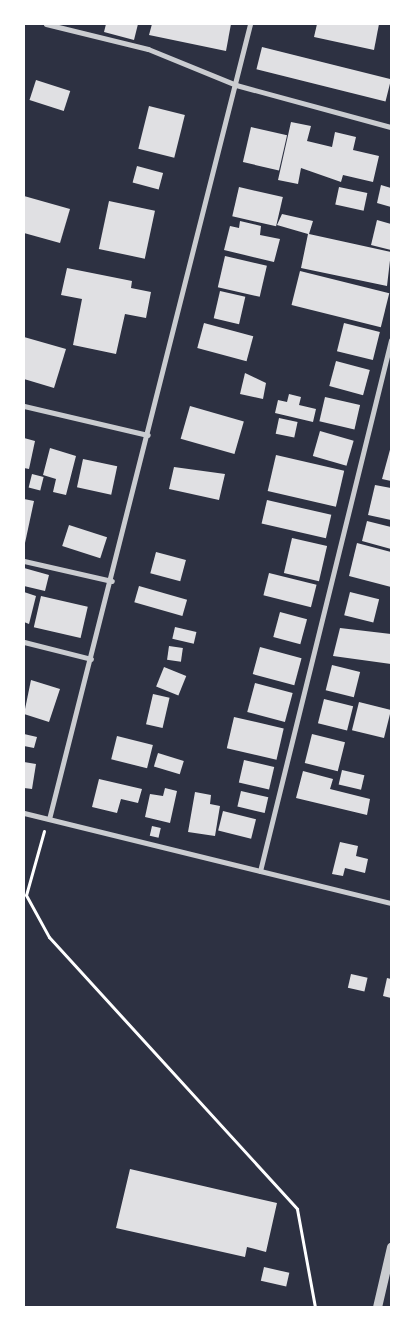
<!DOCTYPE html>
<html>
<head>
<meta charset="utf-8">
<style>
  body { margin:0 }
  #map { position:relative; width:415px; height:1331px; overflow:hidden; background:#2d3142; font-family:"PT Sans",sans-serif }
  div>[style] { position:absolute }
  .building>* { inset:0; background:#e0e0e3; transform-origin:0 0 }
  .path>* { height:3px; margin:-1.5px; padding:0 1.5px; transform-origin:1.5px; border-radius:1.5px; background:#fff }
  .minor>* { height:5px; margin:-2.5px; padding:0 2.5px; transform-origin:2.5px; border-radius:2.5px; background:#caccd0 }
  .tertiary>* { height:9px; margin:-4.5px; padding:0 4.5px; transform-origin:4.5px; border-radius:4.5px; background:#caccd0 }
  span { translate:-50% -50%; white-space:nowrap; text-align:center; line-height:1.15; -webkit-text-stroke:5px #fff; paint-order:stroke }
  .frame { position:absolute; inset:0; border:25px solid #fff; pointer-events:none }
</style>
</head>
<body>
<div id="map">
  <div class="building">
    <i style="clip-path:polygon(106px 24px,138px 24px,134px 40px,104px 32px)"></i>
    <i style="clip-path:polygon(152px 24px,231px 24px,226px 51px,149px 35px)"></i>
    <i style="clip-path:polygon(317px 24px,379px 24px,374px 50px,314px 37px)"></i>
    <i style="left:262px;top:47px;width:133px;height:23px;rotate:14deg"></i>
    <i style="left:36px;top:80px;width:36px;height:21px;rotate:18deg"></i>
    <i style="left:149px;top:106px;width:37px;height:44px;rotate:14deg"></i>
    <i style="clip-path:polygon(291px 122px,311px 126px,307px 141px,332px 147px,335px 132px,356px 137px,353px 150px,379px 156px,373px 182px,343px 175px,341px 182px,301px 168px,298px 184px,278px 180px)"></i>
    <i style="left:251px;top:127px;width:37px;height:36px;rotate:13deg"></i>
    <i style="left:137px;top:166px;width:27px;height:17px;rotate:15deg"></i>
    <i style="clip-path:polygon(381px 185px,391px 188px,391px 207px,377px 203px)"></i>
    <i style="left:239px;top:187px;width:45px;height:30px;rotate:13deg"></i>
    <i style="left:339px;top:187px;width:29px;height:18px;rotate:12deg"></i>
    <i style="clip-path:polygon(24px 196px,70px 209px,60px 243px,24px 233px)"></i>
    <i style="left:109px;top:201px;width:47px;height:49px;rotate:12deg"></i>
    <i style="clip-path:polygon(282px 214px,313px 221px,309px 234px,391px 252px,387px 286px,301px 268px,308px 234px,277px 225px)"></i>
    <i style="clip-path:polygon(377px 220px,391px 224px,391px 250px,371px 245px)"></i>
    <i style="clip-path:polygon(240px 221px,261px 226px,260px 235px,280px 239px,274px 262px,224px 250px,230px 226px,239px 228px)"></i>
    <i style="left:225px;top:256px;width:43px;height:32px;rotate:13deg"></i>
    <i style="clip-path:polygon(67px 268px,132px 281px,131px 288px,151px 292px,146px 318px,125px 314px,116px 354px,73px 345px,82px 299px,61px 295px)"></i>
    <i style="left:300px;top:271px;width:92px;height:35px;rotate:14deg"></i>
    <i style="left:220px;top:291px;width:26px;height:28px;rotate:13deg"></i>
    <i style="left:204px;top:323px;width:51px;height:26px;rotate:15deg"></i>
    <i style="left:344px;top:323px;width:37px;height:29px;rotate:14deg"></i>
    <i style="clip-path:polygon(24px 337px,66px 349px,54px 388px,24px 379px)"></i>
    <i style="left:336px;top:361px;width:35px;height:26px;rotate:15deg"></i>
    <i style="clip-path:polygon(245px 373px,266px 383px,263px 399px,240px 394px)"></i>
    <i style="clip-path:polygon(289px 394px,301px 397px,299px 405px,316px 409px,313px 422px,275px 413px,278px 400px,287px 402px)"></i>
    <i style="left:325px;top:397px;width:36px;height:25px;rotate:13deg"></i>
    <i style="left:190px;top:406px;width:56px;height:34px;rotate:16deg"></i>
    <i style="left:279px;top:418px;width:19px;height:16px;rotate:12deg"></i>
    <i style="left:320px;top:431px;width:35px;height:26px;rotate:16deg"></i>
    <i style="clip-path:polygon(24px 438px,35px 441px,29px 469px,24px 468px)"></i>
    <i style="clip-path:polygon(391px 446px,391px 481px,382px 479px)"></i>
    <i style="clip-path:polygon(50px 448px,76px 456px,66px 495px,53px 492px,56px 479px,43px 475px)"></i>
    <i style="left:276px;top:455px;width:70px;height:37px;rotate:13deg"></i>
    <i style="left:83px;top:459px;width:35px;height:29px;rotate:12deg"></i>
    <i style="clip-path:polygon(174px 467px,225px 474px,219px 500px,169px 489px)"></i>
    <i style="left:32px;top:474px;width:12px;height:14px;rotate:14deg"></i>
    <i style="clip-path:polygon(375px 485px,391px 488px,391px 520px,368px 515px)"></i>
    <i style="clip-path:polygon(24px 499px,34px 501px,25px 543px,24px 542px)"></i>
    <i style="left:267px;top:500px;width:66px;height:24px;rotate:13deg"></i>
    <i style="clip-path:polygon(367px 521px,391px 527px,391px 549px,362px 541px)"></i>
    <i style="left:69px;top:525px;width:40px;height:22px;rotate:18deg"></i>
    <i style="left:292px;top:538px;width:36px;height:36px;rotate:13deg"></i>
    <i style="clip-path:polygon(357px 543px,391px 552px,391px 587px,349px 576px)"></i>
    <i style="left:156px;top:552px;width:31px;height:22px;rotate:15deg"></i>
    <i style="clip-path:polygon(24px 568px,49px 575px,45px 591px,24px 586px)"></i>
    <i style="left:269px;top:573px;width:49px;height:23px;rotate:14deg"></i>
    <i style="left:139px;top:586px;width:50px;height:17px;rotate:16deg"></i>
    <i style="clip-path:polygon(24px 592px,36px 596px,29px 624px,24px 622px)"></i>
    <i style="left:350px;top:592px;width:30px;height:24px;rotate:14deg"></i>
    <i style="left:41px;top:596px;width:48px;height:32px;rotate:13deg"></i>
    <i style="left:280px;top:612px;width:28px;height:26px;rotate:15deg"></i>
    <i style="left:175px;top:627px;width:22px;height:12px;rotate:13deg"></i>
    <i style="clip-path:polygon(340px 628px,391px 634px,391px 664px,333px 656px)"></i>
    <i style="left:169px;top:646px;width:14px;height:14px;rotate:8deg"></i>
    <i style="left:260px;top:647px;width:43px;height:28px;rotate:15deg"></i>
    <i style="left:332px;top:665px;width:29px;height:26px;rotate:14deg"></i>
    <i style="left:164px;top:667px;width:24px;height:21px;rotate:22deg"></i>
    <i style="clip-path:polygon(31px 680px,60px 689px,49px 722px,24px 714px)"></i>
    <i style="left:255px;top:683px;width:39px;height:30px;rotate:15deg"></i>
    <i style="left:153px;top:694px;width:17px;height:31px;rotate:13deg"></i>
    <i style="left:324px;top:699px;width:30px;height:25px;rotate:14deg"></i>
    <i style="left:359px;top:702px;width:33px;height:29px;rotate:14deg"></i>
    <i style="left:234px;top:717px;width:51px;height:32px;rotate:13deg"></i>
    <i style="clip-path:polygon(24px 734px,37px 737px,34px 748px,24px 746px)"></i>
    <i style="left:312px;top:734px;width:34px;height:30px;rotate:14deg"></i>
    <i style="left:117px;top:736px;width:37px;height:24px;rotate:14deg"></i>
    <i style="left:158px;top:753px;width:27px;height:14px;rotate:17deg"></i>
    <i style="left:244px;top:760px;width:31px;height:23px;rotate:13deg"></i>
    <i style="clip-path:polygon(24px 762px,36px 764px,32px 789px,24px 788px)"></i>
    <i style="left:342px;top:770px;width:23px;height:15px;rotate:13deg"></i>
    <i style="clip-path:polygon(303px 771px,333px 779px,330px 789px,370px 799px,367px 815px,296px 798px)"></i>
    <i style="clip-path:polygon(99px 779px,142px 789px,138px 803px,121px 799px,117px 813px,92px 807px)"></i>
    <i style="clip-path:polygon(165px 788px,177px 791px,170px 823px,145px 817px,150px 794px,163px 796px)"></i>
    <i style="left:241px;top:791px;width:28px;height:16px;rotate:13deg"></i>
    <i style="clip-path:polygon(195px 792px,211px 795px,210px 804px,220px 806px,215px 836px,188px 832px)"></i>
    <i style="left:223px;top:811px;width:34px;height:20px;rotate:14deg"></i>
    <i style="left:152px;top:826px;width:9px;height:10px;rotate:13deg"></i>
    <i style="clip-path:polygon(340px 842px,358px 846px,356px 856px,368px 859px,365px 873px,345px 868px,343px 876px,332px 874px)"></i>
    <i style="left:351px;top:974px;width:17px;height:14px;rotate:13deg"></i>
    <i style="clip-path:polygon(387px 978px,391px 979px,391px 998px,383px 996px)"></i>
    <i style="clip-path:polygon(130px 1169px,277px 1203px,266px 1252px,247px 1247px,245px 1257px,116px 1228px)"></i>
    <i style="left:264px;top:1267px;width:26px;height:14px;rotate:13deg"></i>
  </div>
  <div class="path">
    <i style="left:44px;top:831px;width:66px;rotate:105.7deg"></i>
    <i style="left:26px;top:895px;width:48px;rotate:61.3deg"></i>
    <i style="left:49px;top:937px;width:368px;rotate:47.6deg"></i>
    <i style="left:297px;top:1209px;width:100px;rotate:79.6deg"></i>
  </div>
  <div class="minor">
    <i style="left:46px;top:24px;width:105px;rotate:13.8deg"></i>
    <i style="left:148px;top:49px;width:95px;rotate:22.2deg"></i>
    <i style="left:236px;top:85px;width:161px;rotate:15.2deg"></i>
    <i style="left:24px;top:406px;width:127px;rotate:13.2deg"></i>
    <i style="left:24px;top:561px;width:90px;rotate:12.8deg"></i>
    <i style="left:24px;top:642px;width:69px;rotate:14.2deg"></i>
    <i style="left:24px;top:813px;width:378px;rotate:13.8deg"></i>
    <i style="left:49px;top:819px;width:820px;rotate:-75.81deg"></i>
    <i style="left:260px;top:871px;width:547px;rotate:-76.14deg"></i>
  </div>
  <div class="tertiary">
    <i style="left:377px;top:1307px;width:62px;rotate:-76.9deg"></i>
  </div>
  <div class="frame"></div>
</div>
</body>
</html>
